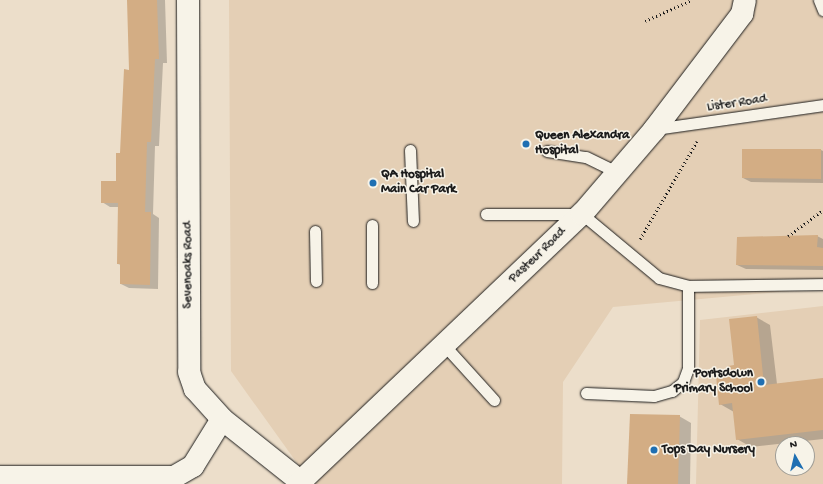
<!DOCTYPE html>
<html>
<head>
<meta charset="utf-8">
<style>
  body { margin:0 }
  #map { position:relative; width:823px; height:484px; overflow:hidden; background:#ecdeca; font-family:"Gochi Hand",sans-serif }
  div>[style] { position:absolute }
  .built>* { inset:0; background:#e4cfb5 }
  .shadow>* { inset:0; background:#0003 }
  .building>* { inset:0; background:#d3ad84 }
  .path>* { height:2.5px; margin-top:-1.25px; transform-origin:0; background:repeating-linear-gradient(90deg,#1c1c1c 0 1px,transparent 0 4px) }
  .roads { filter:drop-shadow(0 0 1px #1c1c1c) drop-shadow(0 0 1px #1c1c1c) }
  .lane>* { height:11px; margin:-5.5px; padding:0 5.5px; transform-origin:5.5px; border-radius:5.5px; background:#f7f3e8 }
  .street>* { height:22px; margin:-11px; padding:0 11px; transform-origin:11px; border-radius:11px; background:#f7f3e8 }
  .dots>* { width:11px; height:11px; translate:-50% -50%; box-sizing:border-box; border:2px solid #f7f3e8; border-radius:50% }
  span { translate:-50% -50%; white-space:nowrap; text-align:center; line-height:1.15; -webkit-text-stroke:3px #f7f3e8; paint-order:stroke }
  .street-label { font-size:13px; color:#1c1c1c }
  .poi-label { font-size:13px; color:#1c1c1c; font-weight:700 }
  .left { translate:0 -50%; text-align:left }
  .right { translate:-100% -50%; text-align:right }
  .north { position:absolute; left:775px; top:436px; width:40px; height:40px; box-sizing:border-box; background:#f7f3e8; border:1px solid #9f9d96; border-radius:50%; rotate:352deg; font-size:11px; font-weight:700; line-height:16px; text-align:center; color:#1c1c1c }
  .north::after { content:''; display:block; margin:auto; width:14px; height:18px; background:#1f6fb2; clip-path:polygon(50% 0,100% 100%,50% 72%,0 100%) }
</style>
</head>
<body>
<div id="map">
  <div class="built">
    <div style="clip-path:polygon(229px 0,823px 0,823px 288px,613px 307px,563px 382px,562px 484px,312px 484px,231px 371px)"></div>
    <div style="clip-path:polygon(evenodd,823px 306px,823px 484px,696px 484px,700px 320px,823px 306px,783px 444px,807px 444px,807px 468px,783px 468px,783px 444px)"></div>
  </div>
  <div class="shadow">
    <div style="clip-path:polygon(128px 0,165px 0,167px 63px,163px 63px,159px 146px,155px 146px,153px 214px,159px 218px,158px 289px,129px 288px,121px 284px,121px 265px,118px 264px,119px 207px,110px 207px,102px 202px,117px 182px,121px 154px,130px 71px)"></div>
    <div style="clip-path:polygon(821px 150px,823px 151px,823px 183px,751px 182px,743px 178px)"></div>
    <div style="clip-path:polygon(817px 236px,823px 239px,823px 270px,746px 269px,737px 265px)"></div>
    <div style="clip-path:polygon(756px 317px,770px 325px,777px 384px,823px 379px,823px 439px,751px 447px,737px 439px,734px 412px,720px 404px,730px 375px)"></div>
    <div style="clip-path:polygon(679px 416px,691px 423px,690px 484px,628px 484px)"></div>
  </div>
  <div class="building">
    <div style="clip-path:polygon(127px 0,157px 0,159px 59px,155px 59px,151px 142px,147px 142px,145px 212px,151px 212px,150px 285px,120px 284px,120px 264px,117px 264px,118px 203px,101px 203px,101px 181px,116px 181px,116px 153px,120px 153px,124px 69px,129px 70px)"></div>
    <div style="clip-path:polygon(742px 149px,821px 149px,821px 179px,742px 178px)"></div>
    <div style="clip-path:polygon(818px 235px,817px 247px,823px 248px,823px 266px,736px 265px,737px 237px)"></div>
    <div style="clip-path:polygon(757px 316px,764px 385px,823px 378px,823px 430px,736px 440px,732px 403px,719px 405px,716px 376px,729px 374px,728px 366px,734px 365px,729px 319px)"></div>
    <div style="clip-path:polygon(630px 414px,680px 415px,678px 484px,627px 484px)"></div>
  </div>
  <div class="path">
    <div style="left:645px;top:21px;width:51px;rotate:-24.1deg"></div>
    <div style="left:788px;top:236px;width:44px;rotate:-36.6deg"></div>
    <div style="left:640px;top:239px;width:113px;rotate:-59.8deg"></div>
  </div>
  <div class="roads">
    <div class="lane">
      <div style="left:819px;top:0;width:11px;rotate:68deg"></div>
      <div style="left:655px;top:129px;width:170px;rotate:-8.1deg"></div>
      <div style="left:410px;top:150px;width:71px;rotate:87.6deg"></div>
      <div style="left:547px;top:151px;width:39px;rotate:9deg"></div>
      <div style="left:586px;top:157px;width:37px;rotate:26deg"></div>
      <div style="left:486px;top:214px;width:96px"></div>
      <div style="left:582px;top:214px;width:100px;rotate:39.7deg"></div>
      <div style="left:659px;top:278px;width:30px;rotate:15deg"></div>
      <div style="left:688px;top:286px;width:135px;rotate:-0.8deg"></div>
      <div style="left:372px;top:225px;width:58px;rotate:90deg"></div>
      <div style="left:315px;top:231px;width:50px;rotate:88.9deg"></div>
      <div style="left:445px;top:346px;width:73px;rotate:47.8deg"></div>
      <div style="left:586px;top:393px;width:68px;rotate:2.5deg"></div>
      <div style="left:654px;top:396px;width:19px;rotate:-16deg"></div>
      <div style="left:672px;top:391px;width:14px;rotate:-39deg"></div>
      <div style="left:683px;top:382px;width:15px;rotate:-70deg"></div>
      <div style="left:688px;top:368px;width:82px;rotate:-90deg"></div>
    </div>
    <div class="street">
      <div style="left:188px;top:0;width:372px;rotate:89.8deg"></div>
      <div style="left:189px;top:372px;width:18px;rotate:71deg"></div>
      <div style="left:195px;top:389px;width:40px;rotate:48deg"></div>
      <div style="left:222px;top:419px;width:100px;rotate:38.5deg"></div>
      <div style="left:0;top:477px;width:174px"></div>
      <div style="left:174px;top:477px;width:22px;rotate:-30deg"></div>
      <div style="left:193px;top:466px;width:55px;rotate:-58.3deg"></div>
      <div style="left:298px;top:484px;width:392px;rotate:-43.6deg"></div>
      <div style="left:582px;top:214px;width:111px;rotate:-49.4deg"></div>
      <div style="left:654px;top:130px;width:146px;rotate:-52.8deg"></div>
      <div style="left:742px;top:14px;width:14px;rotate:-78deg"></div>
    </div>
  </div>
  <div class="dots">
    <div style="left:526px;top:144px;background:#1f6fb2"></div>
    <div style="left:373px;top:183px;background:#1f6fb2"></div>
    <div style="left:761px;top:382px;background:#1f6fb2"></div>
    <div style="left:654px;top:450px;background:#1f6fb2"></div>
  </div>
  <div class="street-label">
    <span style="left:737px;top:104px;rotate:-8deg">Lister Road</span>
    <span style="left:538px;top:256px;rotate:-44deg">Pasteur Road</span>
    <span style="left:189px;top:265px;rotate:-90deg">Sevenoaks Road</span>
  </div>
  <div class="poi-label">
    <span class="left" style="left:535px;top:144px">Queen Alexandra<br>Hospital</span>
    <span class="left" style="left:381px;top:183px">QA Hospital<br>Main Car Park</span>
    <span class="right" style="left:753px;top:382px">Portsdown<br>Primary School</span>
    <span class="left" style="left:662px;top:450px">Tops Day Nursery</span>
  </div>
  <div class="north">N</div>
</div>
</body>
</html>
